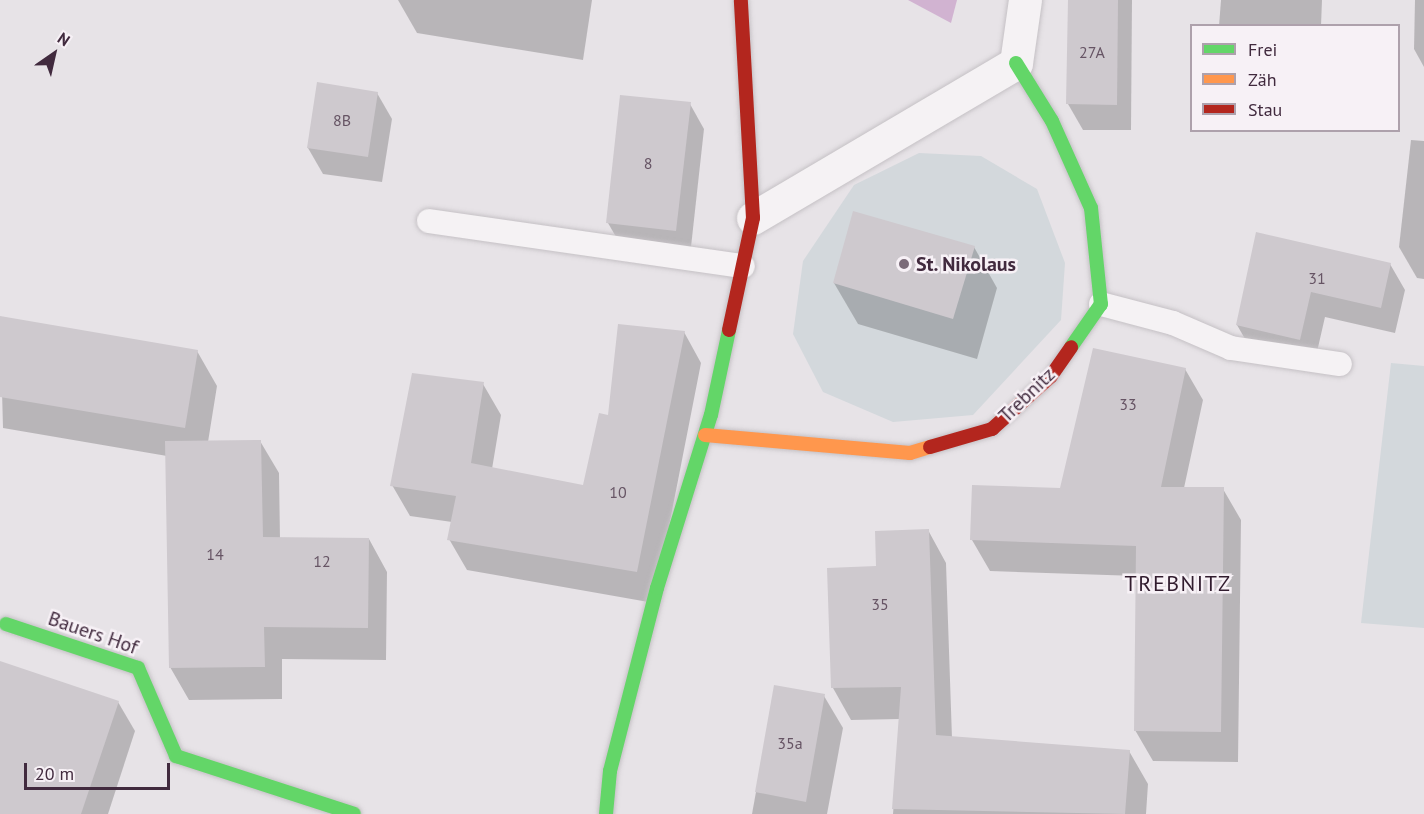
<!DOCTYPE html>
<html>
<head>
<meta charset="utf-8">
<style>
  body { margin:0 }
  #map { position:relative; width:1424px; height:814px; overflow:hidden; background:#e7e3e7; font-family:"PT Sans",sans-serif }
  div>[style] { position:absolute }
  .green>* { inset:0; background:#d3d8dc }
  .water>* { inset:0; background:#d1b3d1 }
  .shadow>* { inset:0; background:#0003 }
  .building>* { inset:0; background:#cec9ce }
  .roads { filter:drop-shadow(0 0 2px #c5c1c5) drop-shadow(0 0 2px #c5c1c5) }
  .lane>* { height:24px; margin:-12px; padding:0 12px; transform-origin:12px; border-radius:12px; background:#f5f2f4 }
  .street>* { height:33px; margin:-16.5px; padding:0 16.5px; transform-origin:16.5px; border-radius:16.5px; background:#f5f2f4 }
  .fast>* { height:14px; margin:-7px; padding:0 7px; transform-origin:7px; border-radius:7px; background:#63d668 }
  .slow>* { height:14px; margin:-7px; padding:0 7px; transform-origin:7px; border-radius:7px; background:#ff974d }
  .jam>* { height:14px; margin:-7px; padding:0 7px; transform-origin:7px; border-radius:7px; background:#b3261e }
  .dots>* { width:16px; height:16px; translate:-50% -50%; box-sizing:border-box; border:3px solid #f7f1f6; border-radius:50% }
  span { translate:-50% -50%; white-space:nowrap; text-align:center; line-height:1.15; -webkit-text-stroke:5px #f7f1f6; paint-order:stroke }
  .number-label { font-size:16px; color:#665464 }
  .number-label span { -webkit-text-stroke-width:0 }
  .poi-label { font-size:20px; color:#412a3e; font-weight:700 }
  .left { translate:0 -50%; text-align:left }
  .street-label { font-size:20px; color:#412a3e }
  .quarter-label { font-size:22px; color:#311c2e; letter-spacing:1.5px }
  .legend { position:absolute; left:1190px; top:24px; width:210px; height:108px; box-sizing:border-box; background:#f7f1f6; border:2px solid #aea1ac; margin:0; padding:8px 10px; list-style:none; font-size:18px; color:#412a3e }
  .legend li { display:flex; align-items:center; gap:12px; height:30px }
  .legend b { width:30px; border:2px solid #aea1ac }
  .north { position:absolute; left:24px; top:24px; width:60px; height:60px; -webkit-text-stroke:4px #f7f1f6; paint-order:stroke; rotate:34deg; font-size:16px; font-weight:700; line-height:24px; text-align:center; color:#412a3e }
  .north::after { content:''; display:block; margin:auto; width:21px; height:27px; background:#412a3e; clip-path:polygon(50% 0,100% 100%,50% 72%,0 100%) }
  .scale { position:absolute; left:24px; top:763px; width:146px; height:27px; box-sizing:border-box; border:3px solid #412a3e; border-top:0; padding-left:8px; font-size:18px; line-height:21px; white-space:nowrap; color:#412a3e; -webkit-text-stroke:4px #f7f1f6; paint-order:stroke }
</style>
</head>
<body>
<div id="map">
  <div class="green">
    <div style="clip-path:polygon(919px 153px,981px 156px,1037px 189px,1065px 263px,1061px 320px,973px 415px,893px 422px,823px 392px,793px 334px,803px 261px,854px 185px)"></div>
    <div style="clip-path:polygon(1391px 363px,1424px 366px,1424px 628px,1361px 623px)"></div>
  </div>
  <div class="water">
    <div style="clip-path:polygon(908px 0,957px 0,951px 23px)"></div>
  </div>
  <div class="shadow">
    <div style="clip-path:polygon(398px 0,592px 0,583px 60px,417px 33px)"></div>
    <div style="clip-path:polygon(1069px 0,1132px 0,1131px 130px,1083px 130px,1068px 104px)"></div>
    <div style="clip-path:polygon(1221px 0,1322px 0,1321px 26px,1219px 26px)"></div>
    <div style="clip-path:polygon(1415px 0,1424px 0,1424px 67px,1414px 49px)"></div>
    <div style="clip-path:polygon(377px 93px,392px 119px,382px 182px,323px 174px,308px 148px)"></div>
    <div style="clip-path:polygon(690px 104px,704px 129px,690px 256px,623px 249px,608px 223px)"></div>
    <div style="clip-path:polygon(1411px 140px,1424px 141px,1424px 279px,1417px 278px,1399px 247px)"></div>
    <div style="clip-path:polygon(1257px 234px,1390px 264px,1405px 290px,1395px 333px,1325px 317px,1314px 365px,1252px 351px,1237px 325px)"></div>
    <div style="clip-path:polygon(974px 247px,997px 288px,977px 359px,858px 324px,834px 283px)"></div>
    <div style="clip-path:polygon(0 318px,197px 351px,217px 386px,208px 442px,260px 441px,279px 473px,280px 539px,369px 539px,387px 572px,386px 660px,282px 659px,282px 699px,189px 700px,170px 667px,167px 456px,3px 428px)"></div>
    <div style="clip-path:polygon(684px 332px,701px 363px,654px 603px,467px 570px,449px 539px,452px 522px,410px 516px,392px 485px,483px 384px,501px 415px,492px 469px,584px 487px,609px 416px)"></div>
    <div style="clip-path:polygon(1185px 369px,1203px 400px,1184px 488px,1223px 489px,1241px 520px,1238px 762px,1153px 761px,1135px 730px,1137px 576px,990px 571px,972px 540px,1061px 489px)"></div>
    <div style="clip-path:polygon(928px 530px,946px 563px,952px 738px,1129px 751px,1148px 784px,1146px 814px,893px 814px,900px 719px,851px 720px,833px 688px,878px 567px)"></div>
    <div style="clip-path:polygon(0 663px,118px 702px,135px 731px,108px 814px,0 814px)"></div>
    <div style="clip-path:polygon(775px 687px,824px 696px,843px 728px,827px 814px,752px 814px)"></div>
  </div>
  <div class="building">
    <div style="clip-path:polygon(1068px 0,1118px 0,1117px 105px,1066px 104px)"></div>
    <div style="clip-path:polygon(317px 82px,378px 92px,368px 157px,307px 148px)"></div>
    <div style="clip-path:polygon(620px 95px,691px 102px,676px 231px,606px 223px)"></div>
    <div style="clip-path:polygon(853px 211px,975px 246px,953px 319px,833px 283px)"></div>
    <div style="clip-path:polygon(1256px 232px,1391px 263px,1381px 308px,1311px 292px,1300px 340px,1236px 325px)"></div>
    <div style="clip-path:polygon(0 316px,198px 350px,185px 428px,0 397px)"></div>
    <div style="clip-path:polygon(618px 324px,685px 331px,637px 572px,447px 540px,456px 496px,390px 486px,412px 373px,484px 382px,471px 463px,583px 485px,599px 413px,608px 415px)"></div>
    <div style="clip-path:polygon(1093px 348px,1186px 368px,1161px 487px,1224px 487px,1221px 732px,1134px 731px,1136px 546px,970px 540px,972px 485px,1060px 488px)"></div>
    <div style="clip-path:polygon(261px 440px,263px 537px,369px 538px,368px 628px,264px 627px,265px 667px,169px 668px,165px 441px)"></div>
    <div style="clip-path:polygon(929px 529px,936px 735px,1130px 750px,1125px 814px,892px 809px,901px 687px,831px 688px,827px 568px,876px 566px,875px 531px)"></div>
    <div style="clip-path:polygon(0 661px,119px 701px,81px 814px,0 814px)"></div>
    <div style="clip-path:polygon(774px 685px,825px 694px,806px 802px,755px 792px)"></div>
  </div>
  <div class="roads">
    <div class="lane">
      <div style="left:429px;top:221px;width:317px;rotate:8.2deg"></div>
      <div style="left:1101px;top:304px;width:74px;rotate:14.8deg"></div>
      <div style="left:1173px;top:323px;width:63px;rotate:23.3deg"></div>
      <div style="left:1231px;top:348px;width:110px;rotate:8.4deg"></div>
    </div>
    <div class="street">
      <div style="left:753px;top:218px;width:305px;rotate:-30.5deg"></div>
      <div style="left:1016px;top:63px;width:64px;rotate:-81.9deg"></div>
    </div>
    <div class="fast">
      <div style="left:1016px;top:63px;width:68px;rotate:58.2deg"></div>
      <div style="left:1052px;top:121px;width:95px;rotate:65.9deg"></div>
      <div style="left:1091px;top:208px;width:97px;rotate:84.1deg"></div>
      <div style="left:1101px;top:304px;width:52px;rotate:124.9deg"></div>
      <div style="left:6px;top:624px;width:139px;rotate:18.4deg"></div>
      <div style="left:138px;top:668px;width:96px;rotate:66.6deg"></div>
      <div style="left:176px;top:756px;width:187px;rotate:18deg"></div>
      <div style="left:606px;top:814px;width:43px;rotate:-84.7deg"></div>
      <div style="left:610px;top:771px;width:189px;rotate:-75.6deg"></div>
      <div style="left:657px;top:588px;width:181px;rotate:-72.7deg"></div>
      <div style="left:711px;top:415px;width:87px;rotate:-78deg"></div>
    </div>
    <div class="slow">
      <div style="left:705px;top:435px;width:206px;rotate:5deg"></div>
      <div style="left:910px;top:453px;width:21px;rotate:-17deg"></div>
    </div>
    <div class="jam">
      <div style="left:729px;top:330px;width:115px;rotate:-77.9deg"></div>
      <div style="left:753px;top:218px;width:218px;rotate:-93.2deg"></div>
      <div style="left:930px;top:447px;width:65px;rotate:-16.2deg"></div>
      <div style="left:992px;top:429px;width:79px;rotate:-41.9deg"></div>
      <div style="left:1051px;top:376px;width:35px;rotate:-55deg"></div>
    </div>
  </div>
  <div class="dots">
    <div style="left:904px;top:264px;background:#7b6b79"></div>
  </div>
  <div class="number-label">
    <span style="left:1092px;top:52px">27A</span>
    <span style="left:342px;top:120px">8B</span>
    <span style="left:648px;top:163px">8</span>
    <span style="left:1317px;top:278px">31</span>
    <span style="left:1128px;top:404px">33</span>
    <span style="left:618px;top:492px">10</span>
    <span style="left:215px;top:554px">14</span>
    <span style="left:322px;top:561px">12</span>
    <span style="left:880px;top:604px">35</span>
    <span style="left:790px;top:743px">35a</span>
  </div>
  <div class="poi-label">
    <span class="left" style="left:916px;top:264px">St. Nikolaus</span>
  </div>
  <div class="street-label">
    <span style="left:1027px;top:395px;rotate:-44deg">Trebnitz</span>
    <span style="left:93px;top:633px;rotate:19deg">Bauers Hof</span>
  </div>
  <div class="quarter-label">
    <span style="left:1178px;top:584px">TREBNITZ</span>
  </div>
  <ul class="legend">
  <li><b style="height:8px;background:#63d668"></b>Frei</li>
  <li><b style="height:8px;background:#ff974d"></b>Zäh</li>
  <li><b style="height:8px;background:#b3261e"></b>Stau</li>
  </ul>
  <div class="north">N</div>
  <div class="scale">20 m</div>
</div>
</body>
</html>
